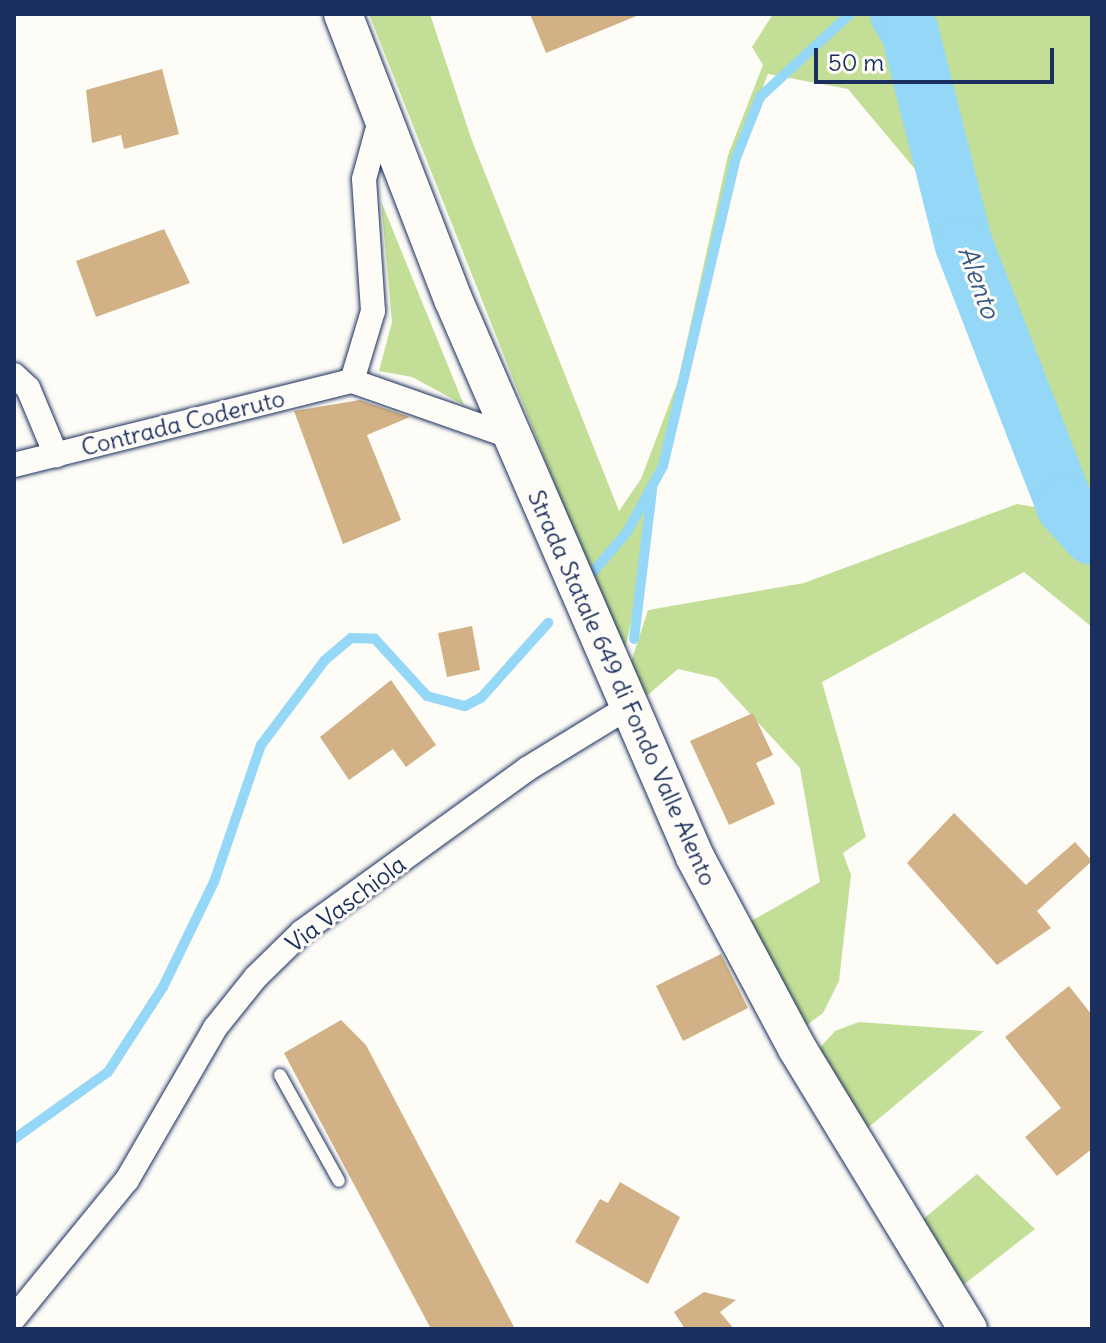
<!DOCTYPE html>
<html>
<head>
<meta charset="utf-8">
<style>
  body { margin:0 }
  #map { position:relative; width:1106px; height:1343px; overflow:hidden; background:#fdfcf7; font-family:Delius,sans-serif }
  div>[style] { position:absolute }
  .green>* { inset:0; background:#c3df97 }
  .stream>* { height:10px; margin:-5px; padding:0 5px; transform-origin:5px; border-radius:5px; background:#94d7f6 }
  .river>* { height:58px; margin:-29px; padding:0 29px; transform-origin:29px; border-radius:29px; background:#94d7f6 }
  .building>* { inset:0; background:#d1b185 }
  .roads { filter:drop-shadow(0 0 2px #1b2f5e) drop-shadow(0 0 2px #1b2f5e) }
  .service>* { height:12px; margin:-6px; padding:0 6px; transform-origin:6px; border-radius:6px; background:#fdfcf7 }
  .minor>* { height:24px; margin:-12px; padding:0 12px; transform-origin:12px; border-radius:12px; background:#fdfcf7 }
  .primary>* { height:38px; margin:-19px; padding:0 19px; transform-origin:19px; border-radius:19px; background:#fdfcf7 }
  span { translate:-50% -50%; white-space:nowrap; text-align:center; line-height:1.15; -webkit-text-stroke:6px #fdfcf7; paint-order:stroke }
  .street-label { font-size:24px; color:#1b2f5e }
  .water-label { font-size:26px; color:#395984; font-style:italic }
  .frame { position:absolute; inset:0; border:16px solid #1b2f5e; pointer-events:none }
  .scale { position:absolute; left:814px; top:48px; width:240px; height:36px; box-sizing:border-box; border:4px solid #1b2f5e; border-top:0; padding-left:10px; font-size:24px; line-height:28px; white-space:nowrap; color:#1b2f5e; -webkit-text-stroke:6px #fdfcf7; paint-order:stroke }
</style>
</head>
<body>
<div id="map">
  <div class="green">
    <div style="clip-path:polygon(369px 14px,430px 14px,471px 138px,619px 511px,641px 479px,678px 381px,728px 155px,763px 65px,752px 47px,773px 14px,1092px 14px,1092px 523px,1084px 514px,1059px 511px,1092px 549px,1092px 627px,1024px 572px,822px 682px,866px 837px,843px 853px,851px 875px,839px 981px,823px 1013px,800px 1030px,746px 924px,820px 882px,800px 768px,717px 678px,678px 669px,643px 699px,630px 665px,648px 610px,804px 583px,1017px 504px,1041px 508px,1017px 460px,953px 249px,924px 180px,848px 89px,768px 74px,729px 175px,660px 466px,620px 537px,589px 571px)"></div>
    <div style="clip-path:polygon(381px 201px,464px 405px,412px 377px,379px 371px,392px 322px)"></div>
    <div style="clip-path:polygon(651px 492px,632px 618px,624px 654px,592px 577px)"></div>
    <div style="clip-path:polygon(859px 1022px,984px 1031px,864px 1131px,817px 1051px,835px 1031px)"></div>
    <div style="clip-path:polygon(977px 1174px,1035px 1229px,962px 1286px,921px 1221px)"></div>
  </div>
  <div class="stream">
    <div style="left:593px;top:572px;width:52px;rotate:-49.6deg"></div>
    <div style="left:627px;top:532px;width:75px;rotate:-61.4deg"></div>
    <div style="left:663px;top:466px;width:317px;rotate:-76.7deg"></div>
    <div style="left:736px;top:158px;width:66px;rotate:-68.5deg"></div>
    <div style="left:760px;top:97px;width:122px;rotate:-42.7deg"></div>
    <div style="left:634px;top:639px;width:150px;rotate:-83.1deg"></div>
    <div style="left:14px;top:1139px;width:115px;rotate:-35.5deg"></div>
    <div style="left:108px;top:1072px;width:101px;rotate:-57.1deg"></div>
    <div style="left:163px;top:987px;width:117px;rotate:-64.1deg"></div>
    <div style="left:214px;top:882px;width:145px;rotate:-71.1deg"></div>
    <div style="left:261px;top:745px;width:106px;rotate:-53deg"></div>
    <div style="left:325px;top:660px;width:34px;rotate:-40deg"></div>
    <div style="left:351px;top:638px;width:24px;rotate:2deg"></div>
    <div style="left:375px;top:639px;width:77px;rotate:47.6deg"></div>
    <div style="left:427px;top:696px;width:39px;rotate:15deg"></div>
    <div style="left:465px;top:706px;width:18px;rotate:-27deg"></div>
    <div style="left:481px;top:698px;width:101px;rotate:-48.2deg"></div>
  </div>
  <div class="river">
    <div style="left:899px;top:14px;width:21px;rotate:59deg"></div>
    <div style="left:910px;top:32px;width:220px;rotate:75.8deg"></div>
    <div style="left:964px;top:245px;width:280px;rotate:68.8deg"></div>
    <div style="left:1065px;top:506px;width:40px;rotate:48deg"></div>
  </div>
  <div class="building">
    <div style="clip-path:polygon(530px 14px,639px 14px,639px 15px,546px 53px)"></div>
    <div style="clip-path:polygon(162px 69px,179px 134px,124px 149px,121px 135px,92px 143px,86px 90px)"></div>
    <div style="clip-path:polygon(164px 229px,190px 283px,96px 317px,76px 261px)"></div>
    <div style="clip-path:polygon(360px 400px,410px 417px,367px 435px,401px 520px,343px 544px,294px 411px)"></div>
    <div style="clip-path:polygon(472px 626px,480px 670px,447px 677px,438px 633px)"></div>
    <div style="clip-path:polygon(391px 680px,436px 745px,406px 767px,393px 749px,349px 780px,320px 737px)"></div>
    <div style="clip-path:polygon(753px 713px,773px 755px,756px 763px,775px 804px,729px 825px,690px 741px)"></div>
    <div style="clip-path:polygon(954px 813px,1026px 885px,1075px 842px,1092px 861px,1037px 911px,1051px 928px,997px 965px,907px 863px)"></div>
    <div style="clip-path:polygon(721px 954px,748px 1008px,683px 1041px,656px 986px)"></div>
    <div style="clip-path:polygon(1069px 986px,1092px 1015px,1092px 1149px,1057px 1176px,1025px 1137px,1061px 1108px,1005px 1037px)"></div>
    <div style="clip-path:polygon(341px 1020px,366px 1045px,515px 1329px,431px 1329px,284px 1053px)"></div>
    <div style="clip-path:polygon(620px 1182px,680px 1217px,648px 1284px,575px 1242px,600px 1199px,608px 1203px)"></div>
    <div style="clip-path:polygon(704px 1292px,736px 1300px,720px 1312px,734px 1329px,685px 1329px,674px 1312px)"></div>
  </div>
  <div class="roads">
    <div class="service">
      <div style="left:280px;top:1075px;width:121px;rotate:60.9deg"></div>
    </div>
    <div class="minor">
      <div style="left:14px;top:375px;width:19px;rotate:43deg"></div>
      <div style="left:28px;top:388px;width:73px;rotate:67.3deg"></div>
      <div style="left:352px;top:381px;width:73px;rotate:-73.3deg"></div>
      <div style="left:373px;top:311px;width:132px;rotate:-93.9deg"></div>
      <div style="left:364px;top:179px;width:64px;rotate:-74.7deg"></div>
      <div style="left:14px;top:465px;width:348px;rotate:-14deg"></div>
      <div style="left:352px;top:381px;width:170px;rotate:19.3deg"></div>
      <div style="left:14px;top:1318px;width:178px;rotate:-50.7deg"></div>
      <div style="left:127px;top:1180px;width:176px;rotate:-59.9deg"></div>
      <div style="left:215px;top:1028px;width:65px;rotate:-51.2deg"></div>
      <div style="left:256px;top:977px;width:64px;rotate:-44.4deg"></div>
      <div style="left:302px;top:932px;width:278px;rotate:-35.9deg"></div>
      <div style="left:527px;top:769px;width:117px;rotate:-31.4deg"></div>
    </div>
    <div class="primary">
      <div style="left:343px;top:14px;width:305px;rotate:68.9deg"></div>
      <div style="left:453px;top:299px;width:608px;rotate:66.55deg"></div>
      <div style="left:695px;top:857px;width:217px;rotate:61.9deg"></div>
      <div style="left:797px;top:1048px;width:329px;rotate:58.7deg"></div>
    </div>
  </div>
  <div class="street-label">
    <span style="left:183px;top:423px;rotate:-14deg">Contrada Coderuto</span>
    <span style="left:622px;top:688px;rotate:66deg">Strada Statale 649 di Fondo Valle Alento</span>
    <span style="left:346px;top:904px;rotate:-37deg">Via Vaschiola</span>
  </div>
  <div class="water-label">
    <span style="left:979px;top:282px;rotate:70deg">Alento</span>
  </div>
  <div class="frame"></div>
  <div class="scale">50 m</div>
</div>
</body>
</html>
